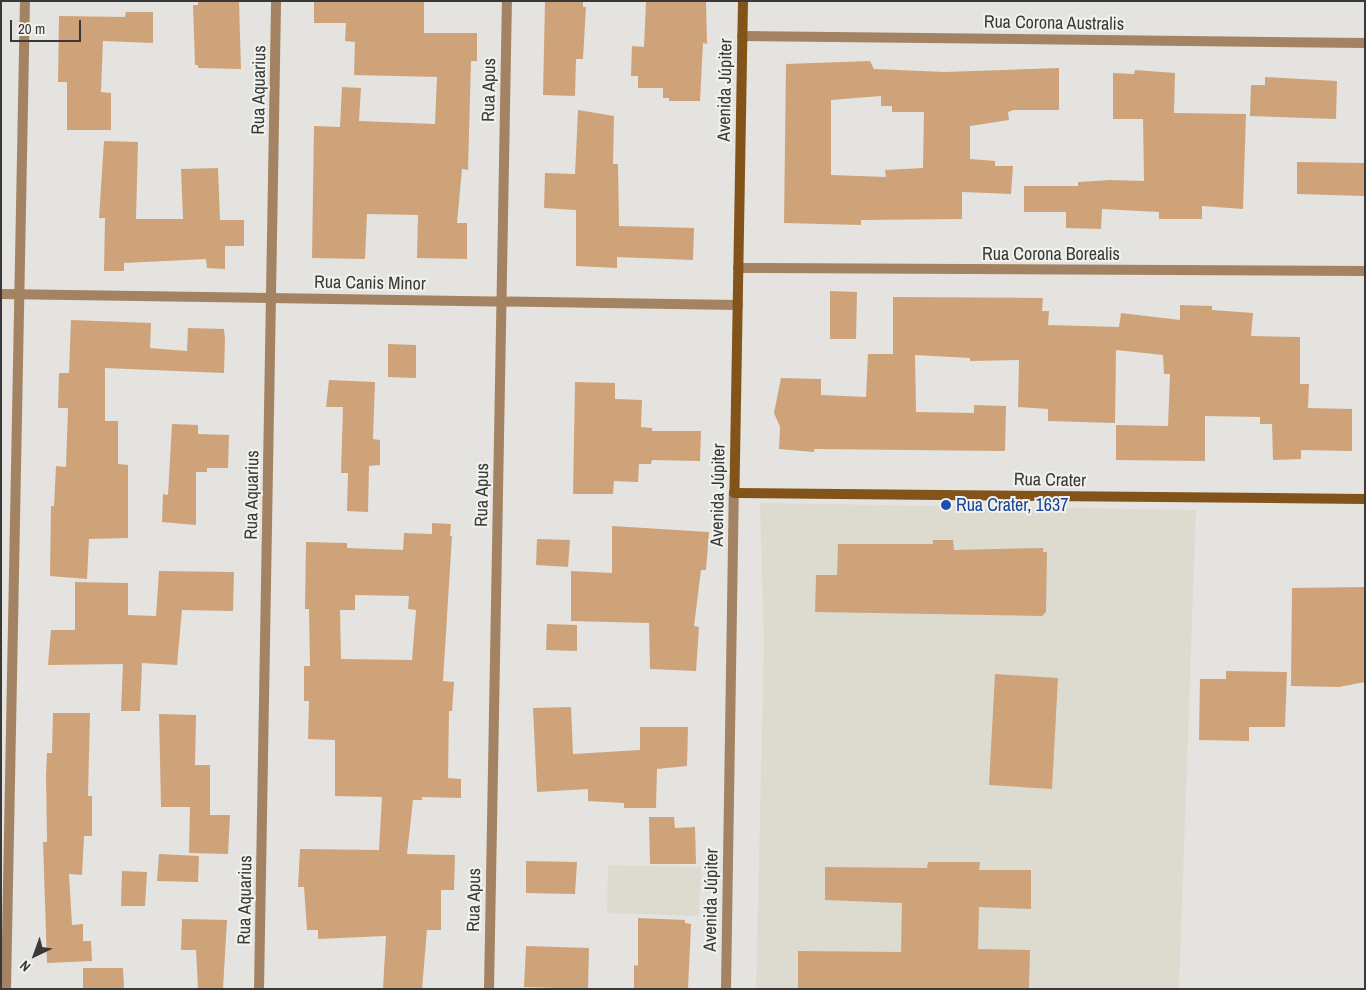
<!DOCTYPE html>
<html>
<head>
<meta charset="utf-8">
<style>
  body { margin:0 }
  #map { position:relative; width:1366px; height:990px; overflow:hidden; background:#e4e3e0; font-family:"Archivo Narrow",sans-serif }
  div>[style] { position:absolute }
  .built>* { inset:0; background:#dddbd0 }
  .building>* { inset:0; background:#cfa379 }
  .street>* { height:10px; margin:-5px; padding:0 5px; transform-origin:5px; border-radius:5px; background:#a38361 }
  .secondary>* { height:10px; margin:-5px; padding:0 5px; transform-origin:5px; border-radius:5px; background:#82541a }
  .dots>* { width:14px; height:14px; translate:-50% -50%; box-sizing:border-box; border:2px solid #f1f1ed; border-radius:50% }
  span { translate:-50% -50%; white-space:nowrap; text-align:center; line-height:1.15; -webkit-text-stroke:4px #f1f1ed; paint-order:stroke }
  .street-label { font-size:18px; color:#393938 }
  .transit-label { font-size:18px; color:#164399 }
  .left { translate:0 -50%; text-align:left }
  .frame { position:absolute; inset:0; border:2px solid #393938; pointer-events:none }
  .north { position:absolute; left:10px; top:930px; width:50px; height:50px; -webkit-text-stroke:4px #f1f1ed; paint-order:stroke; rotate:222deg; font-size:14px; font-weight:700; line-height:20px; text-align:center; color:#393938 }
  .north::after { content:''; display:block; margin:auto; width:18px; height:22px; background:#393938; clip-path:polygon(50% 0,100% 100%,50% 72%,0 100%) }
  .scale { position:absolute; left:10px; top:20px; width:71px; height:22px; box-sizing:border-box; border:2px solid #393938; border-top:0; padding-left:6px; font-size:15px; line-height:18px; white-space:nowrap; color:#393938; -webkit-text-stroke:4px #f1f1ed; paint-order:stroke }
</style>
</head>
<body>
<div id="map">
  <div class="built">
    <div style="clip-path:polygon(760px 503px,1196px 510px,1179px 989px,756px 989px,764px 643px)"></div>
    <div style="clip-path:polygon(608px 865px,701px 867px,699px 916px,607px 913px)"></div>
  </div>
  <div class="building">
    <div style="clip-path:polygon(198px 1px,239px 1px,241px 69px,198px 68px,198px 65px,195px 65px,193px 5px,198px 5px)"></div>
    <div style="clip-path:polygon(314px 1px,424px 1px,424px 33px,477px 33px,477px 61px,471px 61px,468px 170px,462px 169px,457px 223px,467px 223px,467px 259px,417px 258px,418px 215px,367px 214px,365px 259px,312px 258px,314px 126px,340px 127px,342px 87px,361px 88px,359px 121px,435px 124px,437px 77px,354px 75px,355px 42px,345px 41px,346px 23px,314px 23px)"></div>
    <div style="clip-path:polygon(545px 1px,583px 1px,583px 7px,586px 7px,583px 59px,576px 59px,575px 96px,543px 95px)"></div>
    <div style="clip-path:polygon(646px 1px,706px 1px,707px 44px,703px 43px,700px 101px,669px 101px,669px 98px,663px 98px,663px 88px,638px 88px,638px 76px,631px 76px,632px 46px,644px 47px)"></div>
    <div style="clip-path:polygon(126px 12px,153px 12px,153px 43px,103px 41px,101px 92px,111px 93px,111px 130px,67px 130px,67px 82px,58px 82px,59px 16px,125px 17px)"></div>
    <div style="clip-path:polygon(evenodd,870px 61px,874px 69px,945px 72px,1059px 68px,1059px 110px,1014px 110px,1008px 112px,1009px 120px,970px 126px,970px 159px,995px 161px,995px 166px,1013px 166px,1011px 194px,962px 192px,962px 219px,861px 220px,861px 225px,784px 223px,786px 64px,870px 61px,881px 96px,881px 106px,892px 106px,892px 112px,924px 112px,923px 168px,885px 170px,886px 177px,831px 175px,831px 100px,881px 96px)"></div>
    <div style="clip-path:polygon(1135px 70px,1175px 73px,1174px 113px,1246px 114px,1243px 209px,1202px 206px,1202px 219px,1159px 219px,1159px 212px,1102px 209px,1101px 229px,1066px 228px,1066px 212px,1024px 212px,1024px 186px,1078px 186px,1078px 182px,1110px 180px,1144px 181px,1143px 119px,1113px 119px,1113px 73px,1134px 74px)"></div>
    <div style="clip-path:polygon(1265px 77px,1337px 81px,1336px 119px,1250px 116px,1251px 85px,1265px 85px)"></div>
    <div style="clip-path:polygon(578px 110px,614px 116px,613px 164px,618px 164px,619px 226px,694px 228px,693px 260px,617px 257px,617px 268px,576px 266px,576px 210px,544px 208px,545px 173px,575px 174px)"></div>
    <div style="clip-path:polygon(104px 141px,138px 142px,136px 219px,183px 219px,181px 169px,218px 168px,220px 220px,244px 220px,244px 246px,225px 246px,225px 269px,207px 268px,206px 259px,124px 263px,124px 271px,104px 271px,105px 218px,99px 218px)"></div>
    <div style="clip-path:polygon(1297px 162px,1365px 163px,1365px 196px,1297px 194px)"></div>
    <div style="clip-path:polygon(830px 291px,857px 292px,856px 339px,830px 339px)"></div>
    <div style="clip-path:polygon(893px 297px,1043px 298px,1042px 311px,1049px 311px,1048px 325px,1119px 327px,1121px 313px,1180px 320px,1180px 305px,1212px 306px,1212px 310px,1253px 313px,1251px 336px,1300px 337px,1300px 384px,1309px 384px,1308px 408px,1352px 409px,1352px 451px,1301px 450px,1301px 459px,1273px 460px,1272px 424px,1260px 424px,1260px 417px,1205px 416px,1205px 461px,1116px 460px,1116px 425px,1168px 426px,1170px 374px,1164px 374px,1163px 355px,1116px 350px,1115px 423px,1048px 421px,1048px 409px,1018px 407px,1019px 360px,970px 361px,970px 358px,915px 355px,916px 412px,974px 413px,974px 405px,1006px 406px,1005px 451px,814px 449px,814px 452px,779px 449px,780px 427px,774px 413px,781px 378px,821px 379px,821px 395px,866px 397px,868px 354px,893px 354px)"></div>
    <div style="clip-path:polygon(71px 320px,151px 323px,150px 348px,187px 351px,188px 328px,224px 329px,225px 339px,224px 373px,105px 368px,105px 421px,118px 421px,118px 464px,128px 465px,128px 538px,89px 539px,87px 579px,50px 576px,51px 506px,54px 506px,56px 466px,66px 467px,68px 408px,58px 408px,59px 373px,69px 373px)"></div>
    <div style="clip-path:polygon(388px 344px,416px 345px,416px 378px,388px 377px)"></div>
    <div style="clip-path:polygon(329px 380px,375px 382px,373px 439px,380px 440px,380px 465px,369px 466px,368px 512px,347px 511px,348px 473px,341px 473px,343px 407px,326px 407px)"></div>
    <div style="clip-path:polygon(575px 382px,615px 383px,615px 399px,642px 400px,641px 427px,652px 428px,652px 431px,701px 431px,700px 461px,652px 460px,651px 464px,639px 464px,638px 482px,614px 481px,613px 494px,573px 494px)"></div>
    <div style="clip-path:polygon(172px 424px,198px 425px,198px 434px,229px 435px,228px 468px,207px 468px,207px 472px,196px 472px,196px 525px,162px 522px,163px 494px,168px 495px)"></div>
    <div style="clip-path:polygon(evenodd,432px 523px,451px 524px,450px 536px,452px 536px,443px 681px,454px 682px,452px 711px,449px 711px,448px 778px,461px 779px,461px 798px,422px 797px,422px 800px,413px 800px,407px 854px,455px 855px,454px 890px,441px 890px,441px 930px,427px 930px,422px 989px,383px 989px,386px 936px,318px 939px,318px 930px,307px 930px,304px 887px,298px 887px,300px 849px,379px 850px,382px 797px,335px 796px,335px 740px,308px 739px,309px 701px,304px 701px,304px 666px,310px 666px,309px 609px,305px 609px,306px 542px,347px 543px,347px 548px,403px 550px,404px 533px,432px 534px,432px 523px,355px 595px,409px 596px,408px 609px,416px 610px,412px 660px,341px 659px,340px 610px,355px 610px,355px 595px)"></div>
    <div style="clip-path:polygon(612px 526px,709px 532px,706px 570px,701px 570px,694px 626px,699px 627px,696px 671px,650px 669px,649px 623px,571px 621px,571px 571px,612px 573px)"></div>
    <div style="clip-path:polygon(537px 539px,570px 540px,568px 567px,536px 565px)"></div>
    <div style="clip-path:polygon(933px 540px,953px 540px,954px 550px,1043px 548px,1043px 552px,1047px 552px,1046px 612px,1042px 616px,815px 612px,816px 575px,837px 575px,838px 544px,933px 544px)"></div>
    <div style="clip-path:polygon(159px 571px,234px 572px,233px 611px,182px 610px,177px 665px,142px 663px,140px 711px,121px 711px,123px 664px,48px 665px,51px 630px,75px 630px,75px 582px,128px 583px,128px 615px,156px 616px)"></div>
    <div style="clip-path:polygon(1365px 587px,1365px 682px,1339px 687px,1291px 686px,1292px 588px)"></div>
    <div style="clip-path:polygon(547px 624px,577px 625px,577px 651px,546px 650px)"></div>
    <div style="clip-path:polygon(1226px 671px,1287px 672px,1285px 727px,1249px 727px,1249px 741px,1199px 740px,1200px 679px,1226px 679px)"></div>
    <div style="clip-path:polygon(995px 674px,1058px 678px,1052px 789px,989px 785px)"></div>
    <div style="clip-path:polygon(571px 707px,573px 754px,640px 750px,640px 727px,688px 727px,687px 766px,657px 769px,656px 808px,624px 808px,624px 803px,588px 801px,588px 789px,537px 792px,533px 708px)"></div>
    <div style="clip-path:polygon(53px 713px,90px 713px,88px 796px,92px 796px,92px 836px,84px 836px,82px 875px,69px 874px,72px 925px,83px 924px,83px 941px,91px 941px,92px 961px,47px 963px,43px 842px,47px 842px,46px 775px,47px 753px,52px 753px)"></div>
    <div style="clip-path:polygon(159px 714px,196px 715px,195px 765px,210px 765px,210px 815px,230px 815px,228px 854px,189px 853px,190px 807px,161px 807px)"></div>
    <div style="clip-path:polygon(649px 817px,674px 817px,675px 828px,695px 827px,696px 864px,650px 864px)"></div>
    <div style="clip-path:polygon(159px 854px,199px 856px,198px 882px,157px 881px)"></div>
    <div style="clip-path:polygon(526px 861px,577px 862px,575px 894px,526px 893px)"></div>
    <div style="clip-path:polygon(928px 862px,980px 862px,979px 870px,1031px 870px,1031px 909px,979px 907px,978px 949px,1030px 950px,1029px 989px,798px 989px,798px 951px,901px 952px,902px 903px,825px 900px,825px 867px,927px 868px)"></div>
    <div style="clip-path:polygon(122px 871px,147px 872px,145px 906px,121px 906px)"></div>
    <div style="clip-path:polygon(638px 918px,685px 920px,685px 923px,691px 924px,688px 989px,634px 988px,634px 965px,638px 966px)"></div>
    <div style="clip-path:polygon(182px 919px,227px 920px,223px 989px,198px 989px,196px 950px,181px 950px)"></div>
    <div style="clip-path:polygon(526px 946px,589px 948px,588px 989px,524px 987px)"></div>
    <div style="clip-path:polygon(83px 968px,123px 968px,124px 989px,83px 989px)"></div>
  </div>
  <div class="street">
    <div style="left:742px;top:36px;width:623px;rotate:0.64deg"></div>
    <div style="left:738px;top:268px;width:627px;rotate:0.27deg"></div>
    <div style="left:1px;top:294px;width:737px;rotate:0.86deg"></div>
    <div style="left:6px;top:989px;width:988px;rotate:-88.9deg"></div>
    <div style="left:259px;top:989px;width:988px;rotate:-89.01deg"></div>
    <div style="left:489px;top:989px;width:988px;rotate:-88.96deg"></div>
    <div style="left:726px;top:989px;width:496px;rotate:-89.1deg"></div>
  </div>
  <div class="secondary">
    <div style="left:743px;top:1px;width:492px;rotate:91deg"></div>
    <div style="left:734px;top:493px;width:631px;rotate:0.54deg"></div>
  </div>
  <div class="dots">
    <div style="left:946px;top:505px;background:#1a4fb4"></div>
  </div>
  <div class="street-label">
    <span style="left:1054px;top:23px;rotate:1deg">Rua Corona Australis</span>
    <span style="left:259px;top:90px;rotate:-89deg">Rua Aquarius</span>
    <span style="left:489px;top:90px;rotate:-89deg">Rua Apus</span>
    <span style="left:725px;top:90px;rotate:-89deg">Avenida Júpiter</span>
    <span style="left:1051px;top:254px">Rua Corona Borealis</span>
    <span style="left:370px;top:283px;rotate:1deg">Rua Canis Minor</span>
    <span style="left:1050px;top:480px;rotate:1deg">Rua Crater</span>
    <span style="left:252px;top:495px;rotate:-89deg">Rua Aquarius</span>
    <span style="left:482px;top:495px;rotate:-89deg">Rua Apus</span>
    <span style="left:718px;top:495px;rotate:-89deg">Avenida Júpiter</span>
    <span style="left:245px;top:900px;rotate:-89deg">Rua Aquarius</span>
    <span style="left:474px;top:900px;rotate:-89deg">Rua Apus</span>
    <span style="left:711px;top:900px;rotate:-89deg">Avenida Júpiter</span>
  </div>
  <div class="transit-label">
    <span class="left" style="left:956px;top:505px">Rua Crater, 1637</span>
  </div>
  <div class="frame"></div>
  <div class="north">N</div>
  <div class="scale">20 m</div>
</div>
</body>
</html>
